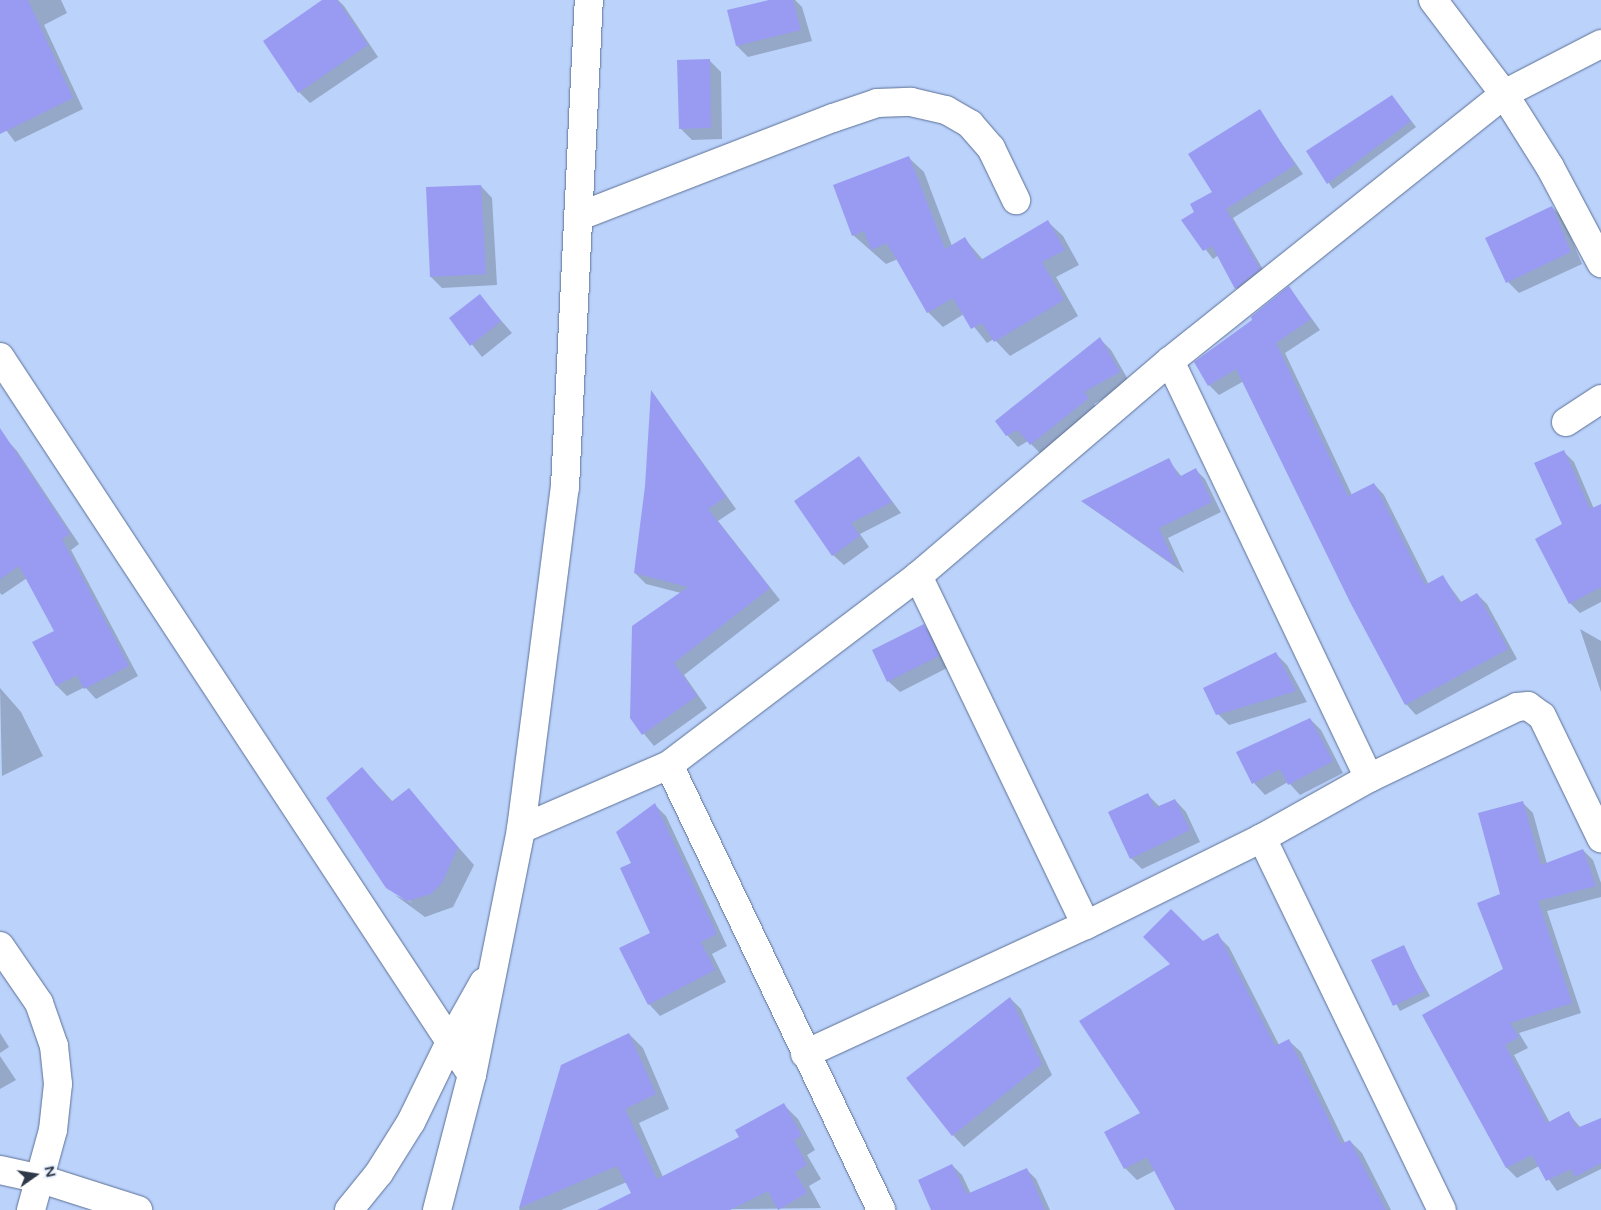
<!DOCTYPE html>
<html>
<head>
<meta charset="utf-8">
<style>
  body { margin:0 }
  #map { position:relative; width:1601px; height:1210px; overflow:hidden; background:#bbd2fb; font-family:"Varela Round",sans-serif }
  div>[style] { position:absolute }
  .shadow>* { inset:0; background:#0003 }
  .building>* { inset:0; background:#999bf3 }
  .roads { filter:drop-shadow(0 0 1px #5c7095) drop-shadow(0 0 1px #5c7095) }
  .minor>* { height:28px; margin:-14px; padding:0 14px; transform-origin:14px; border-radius:14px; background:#fff }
  .secondary>* { height:28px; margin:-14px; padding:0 14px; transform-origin:14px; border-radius:14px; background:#fff }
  span { translate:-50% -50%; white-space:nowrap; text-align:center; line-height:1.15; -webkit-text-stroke:4px #ebf2ff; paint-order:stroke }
  .north { position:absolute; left:10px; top:1150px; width:50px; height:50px; -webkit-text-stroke:4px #ebf2ff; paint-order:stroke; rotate:77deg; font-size:14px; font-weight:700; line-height:20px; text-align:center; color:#2f3848 }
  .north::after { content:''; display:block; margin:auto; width:18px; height:22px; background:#2f3848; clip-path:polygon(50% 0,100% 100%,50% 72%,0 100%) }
</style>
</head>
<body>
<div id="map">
  <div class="shadow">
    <div style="clip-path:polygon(0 0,61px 0,67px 13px,44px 25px,83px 109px,15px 142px,0 122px)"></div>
    <div style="clip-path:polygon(325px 0,338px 0,344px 6px,378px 57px,310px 103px,299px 92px)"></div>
    <div style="clip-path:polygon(774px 0,795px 0,802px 7px,812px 41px,748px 57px,737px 46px)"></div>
    <div style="clip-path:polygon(709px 60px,721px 72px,722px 139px,692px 140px,680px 128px)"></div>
    <div style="clip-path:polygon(1392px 96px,1416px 127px,1333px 189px,1307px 152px)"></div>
    <div style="clip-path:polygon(1259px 111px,1303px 174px,1233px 218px,1268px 278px,1245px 296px,1236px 288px,1219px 255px,1213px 259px,1183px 220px,1196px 213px,1214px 192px)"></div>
    <div style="clip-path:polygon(909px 158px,924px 172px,952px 246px,965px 239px,983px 260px,1048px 222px,1063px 236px,1079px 265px,1056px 277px,1078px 316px,1010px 356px,994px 339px,987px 343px,964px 314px,943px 327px,928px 312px,898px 259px,886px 264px,853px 235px)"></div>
    <div style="clip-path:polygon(481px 186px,492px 198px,497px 285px,442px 288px,431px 277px)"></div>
    <div style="clip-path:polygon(1552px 207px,1563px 218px,1582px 264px,1519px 293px,1508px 282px)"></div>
    <div style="clip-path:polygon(1289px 287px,1320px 330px,1285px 353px,1352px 495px,1374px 484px,1384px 495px,1429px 585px,1443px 577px,1462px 603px,1477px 594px,1487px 604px,1517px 659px,1416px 715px,1406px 704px,1244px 381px,1219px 395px,1209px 385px,1254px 320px)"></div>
    <div style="clip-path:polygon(479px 295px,512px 333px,482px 357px,451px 318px)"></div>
    <div style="clip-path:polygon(1100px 339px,1111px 350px,1130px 383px,1094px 404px,1099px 410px,1042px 455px,1028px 441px,1018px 447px,1007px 435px)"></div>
    <div style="clip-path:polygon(652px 392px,736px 509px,718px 521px,780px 600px,684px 675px,707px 708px,654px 746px,631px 718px,681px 593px,646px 584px,635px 573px,646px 486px)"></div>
    <div style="clip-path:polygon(7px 440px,17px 451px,79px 544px,71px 550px,138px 676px,96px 699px,85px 687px,67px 696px,57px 686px,34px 643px,55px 632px,27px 578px,2px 595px,0 593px,0 444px)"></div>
    <div style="clip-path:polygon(1564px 452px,1574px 462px,1594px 509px,1601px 505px,1601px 602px,1580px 613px,1570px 603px,1564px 525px)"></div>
    <div style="clip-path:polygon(859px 457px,901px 513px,860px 534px,869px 547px,844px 565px,833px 555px)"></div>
    <div style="clip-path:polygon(1168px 460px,1182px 477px,1196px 470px,1205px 479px,1221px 512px,1168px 538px,1184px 573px,1083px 502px)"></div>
    <div style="clip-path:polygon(924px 626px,935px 637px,949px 667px,900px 692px,888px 681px)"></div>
    <div style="clip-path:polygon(1580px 629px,1601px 641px,1601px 692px)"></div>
    <div style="clip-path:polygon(1276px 654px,1287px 665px,1307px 702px,1229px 725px,1218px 714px)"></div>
    <div style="clip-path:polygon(0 688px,21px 712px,43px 756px,2px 776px)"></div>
    <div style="clip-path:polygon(1310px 719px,1321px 730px,1343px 773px,1300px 795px,1288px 782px,1265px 795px,1254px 783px)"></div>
    <div style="clip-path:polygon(362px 768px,393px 802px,408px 790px,474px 865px,453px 907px,425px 917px,395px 895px,413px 903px,387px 887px)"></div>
    <div style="clip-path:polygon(1148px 795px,1159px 806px,1175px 800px,1186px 812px,1200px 842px,1142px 869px,1131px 858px)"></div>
    <div style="clip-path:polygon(1523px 803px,1533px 813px,1547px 864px,1583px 850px,1593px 860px,1601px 883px,1601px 897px,1547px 911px,1581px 1013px,1519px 1033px,1528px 1048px,1514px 1055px,1550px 1123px,1568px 1113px,1581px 1128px,1601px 1119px,1601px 1169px,1557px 1191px,1539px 1166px,1517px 1178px,1507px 1168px,1423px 1015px,1504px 969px,1501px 895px)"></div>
    <div style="clip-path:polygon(655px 805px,666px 816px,727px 946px,712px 954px,726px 982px,660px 1016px,649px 1004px,651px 933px,633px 864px)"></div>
    <div style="clip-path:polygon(1217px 935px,1229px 947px,1279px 1045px,1289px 1041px,1301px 1052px,1345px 1143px,1350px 1141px,1362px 1153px,1391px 1210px,1177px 1210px,1156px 1170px,1137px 1180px,1125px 1168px,1142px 1113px,1172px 964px)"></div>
    <div style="clip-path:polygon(1403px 947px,1430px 996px,1400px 1011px,1373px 961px)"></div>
    <div style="clip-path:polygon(1010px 998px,1021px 1009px,1052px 1075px,964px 1147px,953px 1135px)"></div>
    <div style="clip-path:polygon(0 1033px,9px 1047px,0 1053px)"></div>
    <div style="clip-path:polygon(629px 1034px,643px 1048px,669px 1109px,639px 1123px,663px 1177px,740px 1137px,784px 1105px,798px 1119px,815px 1150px,807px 1155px,821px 1179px,809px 1186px,821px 1208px,641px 1210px,627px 1182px,561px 1210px,519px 1210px,562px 1066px)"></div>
    <div style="clip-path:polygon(0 1056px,16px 1080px,0 1089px)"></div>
    <div style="clip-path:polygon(952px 1165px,962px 1175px,971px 1194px,1026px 1169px,1036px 1179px,1050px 1210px,934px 1210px)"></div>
  </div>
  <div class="building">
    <div style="clip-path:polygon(0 0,28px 0,73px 98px,0 134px)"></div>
    <div style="clip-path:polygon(322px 0,337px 0,368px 45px,298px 93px,263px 41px)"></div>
    <div style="clip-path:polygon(769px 0,793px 0,801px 30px,736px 46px,727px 10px)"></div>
    <div style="clip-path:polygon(710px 59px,711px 128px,679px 129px,677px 60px)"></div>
    <div style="clip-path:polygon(1392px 95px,1411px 121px,1327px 184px,1306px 151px)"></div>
    <div style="clip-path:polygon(1260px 109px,1295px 165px,1226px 209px,1260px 269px,1235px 289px,1212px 246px,1203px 251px,1181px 220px,1194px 212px,1190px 204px,1212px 192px,1188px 154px)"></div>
    <div style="clip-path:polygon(909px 156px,945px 249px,965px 237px,979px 261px,1048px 220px,1065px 250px,1042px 262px,1064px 300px,994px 342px,982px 323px,971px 329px,953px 298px,927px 313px,887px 243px,871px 250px,864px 231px,852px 236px,833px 185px)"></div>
    <div style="clip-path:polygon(481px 185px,486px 274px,430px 277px,426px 187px)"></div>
    <div style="clip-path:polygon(1552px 206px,1571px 252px,1506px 283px,1485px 238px)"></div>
    <div style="clip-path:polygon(1289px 286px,1311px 319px,1276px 343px,1348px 496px,1374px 483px,1425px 585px,1443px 575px,1459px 603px,1477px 593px,1508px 649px,1405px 705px,1350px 602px,1236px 369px,1208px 386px,1194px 362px,1252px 320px,1251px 317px)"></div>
    <div style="clip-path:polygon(480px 294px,501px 321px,470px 346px,449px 318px)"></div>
    <div style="clip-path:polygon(1100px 337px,1120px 372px,1084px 392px,1089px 398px,1030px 445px,1018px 430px,1006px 436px,995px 421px)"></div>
    <div style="clip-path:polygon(651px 390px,726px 497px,708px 509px,770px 588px,674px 663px,697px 696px,642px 735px,630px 718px,632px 626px,688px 587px,634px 573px,645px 486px)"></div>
    <div style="clip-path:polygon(0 428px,70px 534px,62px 539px,129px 666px,84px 689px,77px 675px,56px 686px,32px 642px,54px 631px,19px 566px,0 579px)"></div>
    <div style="clip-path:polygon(1564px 450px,1590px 509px,1601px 504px,1601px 587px,1569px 604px,1535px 539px,1562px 524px,1534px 463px)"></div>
    <div style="clip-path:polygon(859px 456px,892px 502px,851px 523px,860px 536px,832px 556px,794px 501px)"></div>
    <div style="clip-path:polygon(1169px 458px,1179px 477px,1196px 468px,1212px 502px,1159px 528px,1176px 566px,1081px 501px)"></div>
    <div style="clip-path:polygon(924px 624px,939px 656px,887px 682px,872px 650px)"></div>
    <div style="clip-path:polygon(1276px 652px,1296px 691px,1216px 715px,1203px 688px)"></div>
    <div style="clip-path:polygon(1310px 718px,1333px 761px,1288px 785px,1280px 769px,1252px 784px,1236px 752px)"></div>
    <div style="clip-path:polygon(362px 767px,391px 802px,409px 788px,458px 847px,442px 883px,431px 894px,407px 901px,386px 888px,326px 798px)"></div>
    <div style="clip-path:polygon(1148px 793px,1155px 808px,1175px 799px,1190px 830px,1130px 859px,1108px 812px)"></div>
    <div style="clip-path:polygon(1523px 801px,1541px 865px,1583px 849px,1596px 886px,1538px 901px,1572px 1003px,1510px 1023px,1519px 1037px,1505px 1045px,1547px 1123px,1569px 1111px,1577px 1128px,1601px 1118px,1601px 1163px,1575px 1177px,1571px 1169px,1546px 1181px,1532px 1155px,1506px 1168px,1422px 1015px,1503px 969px,1477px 903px,1500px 894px,1478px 813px)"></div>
    <div style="clip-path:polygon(655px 803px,717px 934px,701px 942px,715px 970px,648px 1005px,619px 948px,650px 933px,620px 868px,631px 863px,616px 832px)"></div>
    <div style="clip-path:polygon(1171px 909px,1203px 941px,1218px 933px,1275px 1046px,1289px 1039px,1341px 1144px,1350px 1140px,1386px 1210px,1175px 1210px,1147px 1157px,1124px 1169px,1104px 1132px,1140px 1113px,1079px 1021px,1170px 964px,1143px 937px)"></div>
    <div style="clip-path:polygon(1404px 945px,1425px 991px,1393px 1006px,1371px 960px)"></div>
    <div style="clip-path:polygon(1010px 997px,1042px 1064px,952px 1136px,906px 1078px)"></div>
    <div style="clip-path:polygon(629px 1033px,656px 1094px,625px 1109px,657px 1179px,739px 1137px,735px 1130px,784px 1103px,802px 1136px,794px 1140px,807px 1165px,795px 1172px,807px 1193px,778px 1210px,768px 1191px,730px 1210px,597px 1210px,631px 1193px,617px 1166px,519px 1208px,561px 1065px)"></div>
    <div style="clip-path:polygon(952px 1164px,967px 1194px,1027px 1168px,1045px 1210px,931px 1210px,918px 1180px)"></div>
  </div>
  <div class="roads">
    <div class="minor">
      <div style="left:1433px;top:0;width:118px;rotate:52.9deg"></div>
      <div style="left:1504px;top:94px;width:86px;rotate:57.8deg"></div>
      <div style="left:1550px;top:167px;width:109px;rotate:62deg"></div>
      <div style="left:580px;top:216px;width:271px;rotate:-21.2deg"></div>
      <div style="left:833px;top:118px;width:46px;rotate:-18.8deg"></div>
      <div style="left:877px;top:103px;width:34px;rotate:-2deg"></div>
      <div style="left:911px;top:102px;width:36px;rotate:13deg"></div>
      <div style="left:946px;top:110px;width:28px;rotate:30deg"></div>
      <div style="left:970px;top:124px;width:32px;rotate:49deg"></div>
      <div style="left:991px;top:148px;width:58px;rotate:64.3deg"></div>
      <div style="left:0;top:357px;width:859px;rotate:56.68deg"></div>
      <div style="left:1170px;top:361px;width:462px;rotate:64.5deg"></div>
      <div style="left:1566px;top:422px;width:42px;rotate:-33.3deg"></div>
      <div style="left:918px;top:576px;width:387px;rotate:64.3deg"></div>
      <div style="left:669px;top:765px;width:493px;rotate:64.5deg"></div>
      <div style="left:521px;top:829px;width:161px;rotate:-23.4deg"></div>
      <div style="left:669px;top:765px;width:313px;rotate:-37.2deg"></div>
      <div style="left:918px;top:576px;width:331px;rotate:-40.5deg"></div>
      <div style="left:1170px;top:361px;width:428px;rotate:-38.6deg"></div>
      <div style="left:1504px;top:94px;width:109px;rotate:-27.3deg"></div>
      <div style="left:1262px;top:838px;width:413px;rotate:64.2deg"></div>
      <div style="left:0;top:946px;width:69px;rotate:55.6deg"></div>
      <div style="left:39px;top:1003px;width:46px;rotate:70.8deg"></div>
      <div style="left:54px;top:1046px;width:38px;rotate:84deg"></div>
      <div style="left:58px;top:1084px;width:46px;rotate:96.2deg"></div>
      <div style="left:53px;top:1130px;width:83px;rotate:105.4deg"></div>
      <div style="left:805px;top:1054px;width:309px;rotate:-24.7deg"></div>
      <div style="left:1086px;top:925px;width:196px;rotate:-26.3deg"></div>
      <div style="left:1262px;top:838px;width:123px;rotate:-29.3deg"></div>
      <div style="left:1369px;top:778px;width:164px;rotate:-25.6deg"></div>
      <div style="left:1517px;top:707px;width:11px;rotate:-5deg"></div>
      <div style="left:1528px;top:706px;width:17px;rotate:36deg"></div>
      <div style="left:1542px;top:716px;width:136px;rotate:64.2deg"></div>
    </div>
    <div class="secondary">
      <div style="left:0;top:1170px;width:42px;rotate:12.4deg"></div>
      <div style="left:41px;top:1179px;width:102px;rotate:17.7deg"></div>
      <div style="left:349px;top:1210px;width:48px;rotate:-51deg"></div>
      <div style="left:379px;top:1173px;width:60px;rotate:-57.9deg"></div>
      <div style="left:411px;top:1122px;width:87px;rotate:-64deg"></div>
      <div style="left:449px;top:1044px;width:71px;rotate:-60.6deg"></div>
      <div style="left:437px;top:1210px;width:139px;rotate:-75.5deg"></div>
      <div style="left:472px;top:1075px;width:251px;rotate:-78.7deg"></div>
      <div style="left:521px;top:829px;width:345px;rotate:-82.7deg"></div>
      <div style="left:565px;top:487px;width:488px;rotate:-87.2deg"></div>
    </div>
  </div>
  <div class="north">N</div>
</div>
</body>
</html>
